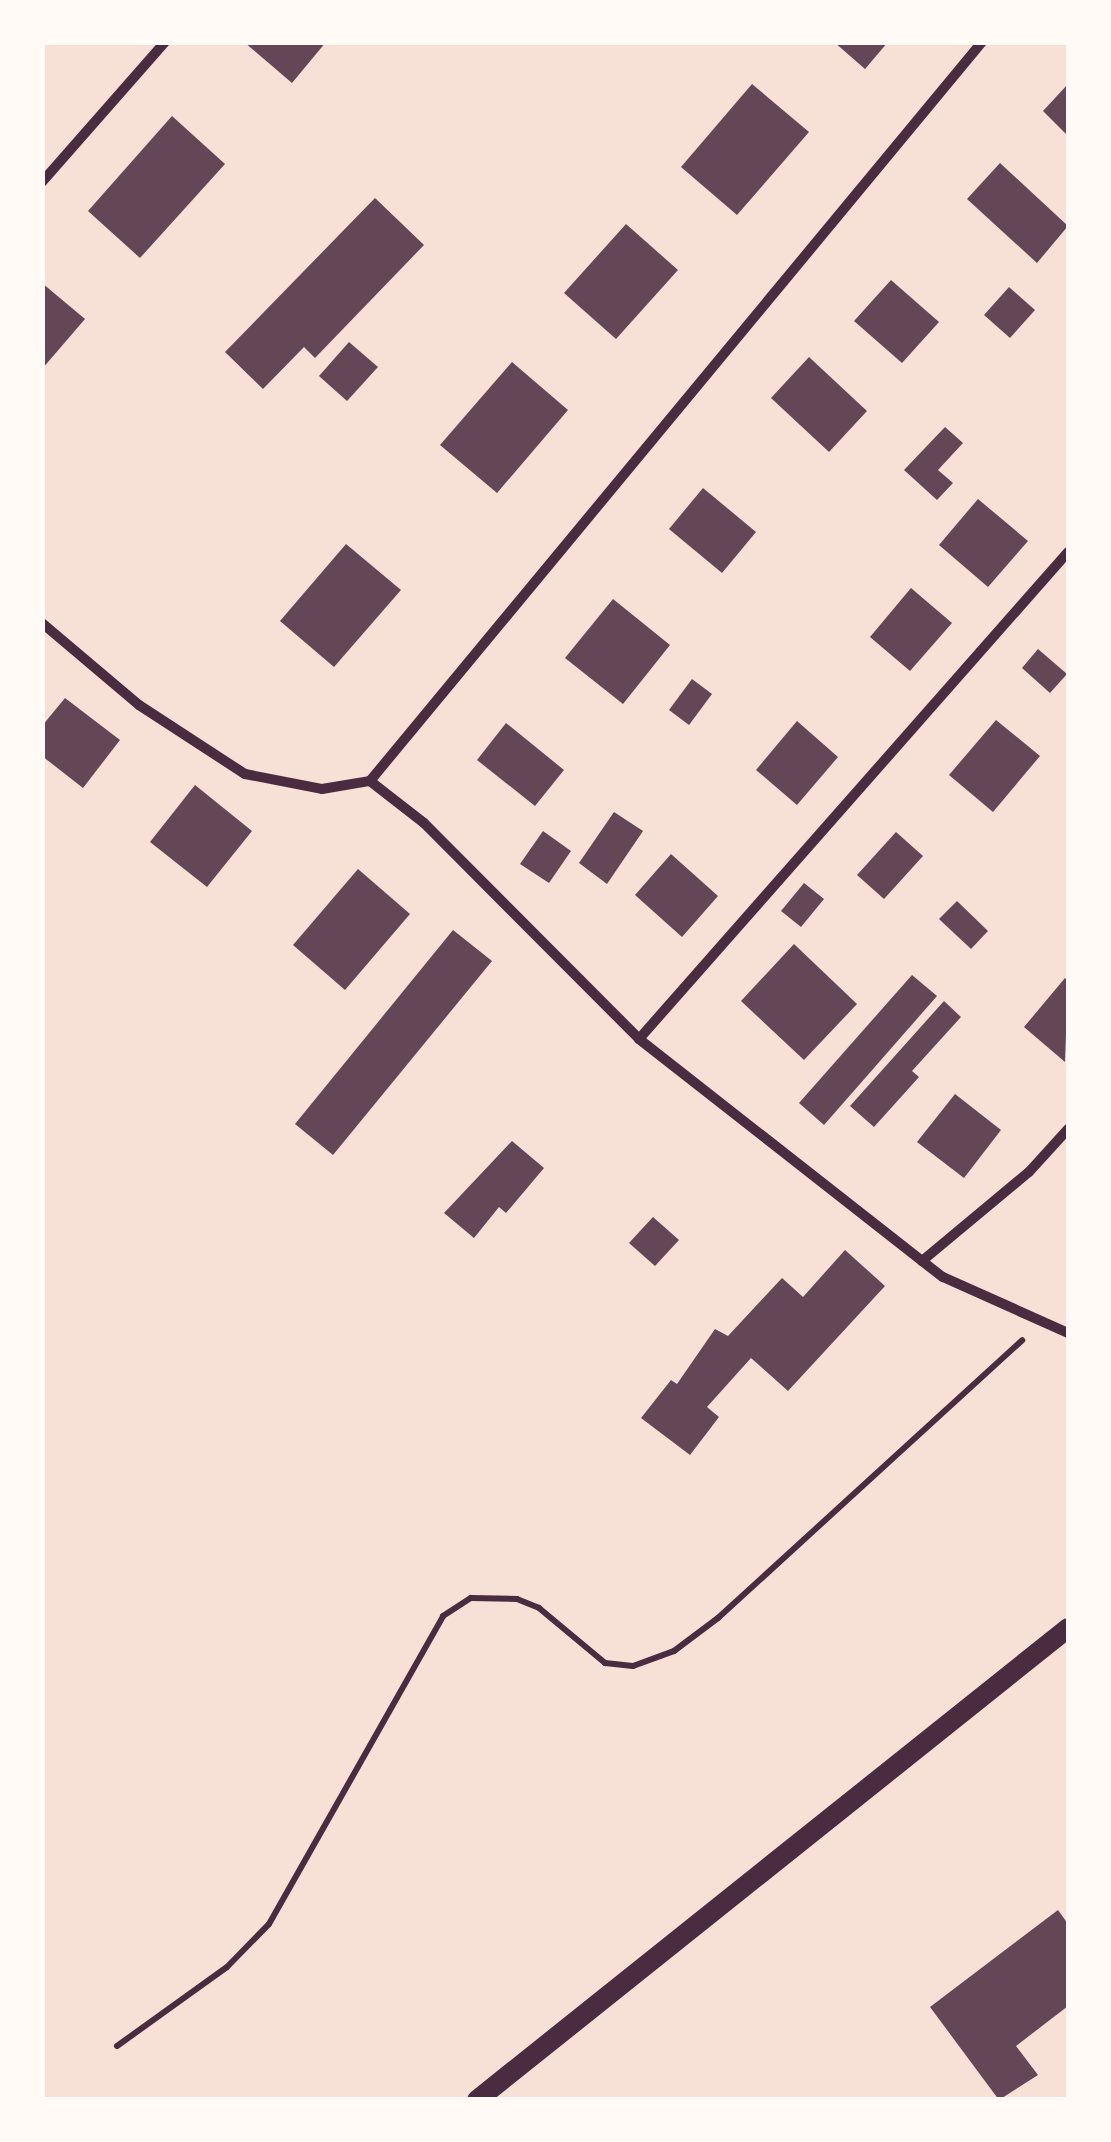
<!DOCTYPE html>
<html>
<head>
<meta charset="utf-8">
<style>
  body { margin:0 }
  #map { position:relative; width:1111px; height:2142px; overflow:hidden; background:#f7e1d7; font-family:"DejaVu Sans",sans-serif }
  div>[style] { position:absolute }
  .building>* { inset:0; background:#644757 }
  .path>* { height:6px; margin:-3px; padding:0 3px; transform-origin:3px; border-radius:3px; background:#4a2c40 }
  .minor>* { height:10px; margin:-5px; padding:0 5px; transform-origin:5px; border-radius:5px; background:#4a2c40 }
  .secondary>* { height:20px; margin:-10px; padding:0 10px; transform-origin:10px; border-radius:10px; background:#4a2c40 }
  span { translate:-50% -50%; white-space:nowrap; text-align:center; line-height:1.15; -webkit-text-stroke:10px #fffaf5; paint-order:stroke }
  .frame { position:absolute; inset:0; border:45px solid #fffaf5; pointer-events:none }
</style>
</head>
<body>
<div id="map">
  <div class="building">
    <div style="clip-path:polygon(244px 42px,326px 42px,292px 83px)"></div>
    <div style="clip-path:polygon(834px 42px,888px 42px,865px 69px)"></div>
    <div style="clip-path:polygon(752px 84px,809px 132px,737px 215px,681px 167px)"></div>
    <div style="clip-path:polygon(1068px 84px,1068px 136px,1043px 111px)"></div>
    <div style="clip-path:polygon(172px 116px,225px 164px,140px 258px,88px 211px)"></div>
    <div style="clip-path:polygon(1000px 163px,1068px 226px,1037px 263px,967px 199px)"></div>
    <div style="clip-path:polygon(375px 198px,424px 245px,315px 358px,304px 347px,263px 389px,225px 352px)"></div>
    <div style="clip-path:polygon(626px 224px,678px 270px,616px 339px,564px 293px)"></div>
    <div style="clip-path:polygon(891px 280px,939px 322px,902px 363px,854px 321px)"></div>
    <div style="clip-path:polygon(42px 283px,85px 319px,42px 369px)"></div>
    <div style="clip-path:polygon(1009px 287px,1035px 310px,1010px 338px,984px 315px)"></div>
    <div style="clip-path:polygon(349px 342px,378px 367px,347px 401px,319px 376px)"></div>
    <div style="clip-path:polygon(809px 357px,867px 411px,829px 452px,771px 398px)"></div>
    <div style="clip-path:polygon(512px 362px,568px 410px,497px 493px,440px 445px)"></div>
    <div style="clip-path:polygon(945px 427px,963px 443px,938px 470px,953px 483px,937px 500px,904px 470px)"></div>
    <div style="clip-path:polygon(703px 488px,756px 532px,722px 573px,669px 529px)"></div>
    <div style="clip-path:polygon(978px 499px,1028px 541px,988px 587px,939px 545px)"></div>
    <div style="clip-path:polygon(346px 544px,401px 590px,334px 667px,280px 621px)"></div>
    <div style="clip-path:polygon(911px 588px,952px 623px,910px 671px,870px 637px)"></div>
    <div style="clip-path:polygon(613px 599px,670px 645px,623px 704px,565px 658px)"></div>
    <div style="clip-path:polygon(1038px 649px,1067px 674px,1050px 693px,1022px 668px)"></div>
    <div style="clip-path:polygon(692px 679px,712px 694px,689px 725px,669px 710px)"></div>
    <div style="clip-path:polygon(65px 698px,120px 740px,83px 788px,42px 756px,42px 726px)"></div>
    <div style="clip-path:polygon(996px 720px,1040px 756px,993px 812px,949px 775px)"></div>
    <div style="clip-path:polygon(797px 721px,838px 757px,797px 805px,756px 770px)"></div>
    <div style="clip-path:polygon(506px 723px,564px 770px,535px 806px,477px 760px)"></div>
    <div style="clip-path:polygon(195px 785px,252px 831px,207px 887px,150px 842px)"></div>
    <div style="clip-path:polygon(614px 812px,643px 831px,607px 884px,579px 863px)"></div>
    <div style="clip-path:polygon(543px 831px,571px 851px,549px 883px,520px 864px)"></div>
    <div style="clip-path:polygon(896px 832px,923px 856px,884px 899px,857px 875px)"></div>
    <div style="clip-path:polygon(671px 854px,718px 896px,682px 937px,635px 895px)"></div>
    <div style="clip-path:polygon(358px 869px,410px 914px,345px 990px,293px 945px)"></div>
    <div style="clip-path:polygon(804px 883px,824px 899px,801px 927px,781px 911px)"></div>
    <div style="clip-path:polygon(957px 901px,988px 931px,971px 949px,939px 919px)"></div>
    <div style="clip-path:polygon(453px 930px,492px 961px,333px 1155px,295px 1124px)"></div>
    <div style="clip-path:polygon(794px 944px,857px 1004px,804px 1060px,741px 1001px)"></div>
    <div style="clip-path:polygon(912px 975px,937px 996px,824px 1125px,799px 1103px)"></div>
    <div style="clip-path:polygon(1065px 978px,1068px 981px,1065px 1062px,1024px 1027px)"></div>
    <div style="clip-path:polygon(944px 1001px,961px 1017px,912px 1071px,919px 1077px,874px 1127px,850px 1106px)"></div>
    <div style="clip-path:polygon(955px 1094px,1001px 1130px,964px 1178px,917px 1142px)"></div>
    <div style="clip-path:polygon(512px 1141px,544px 1168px,506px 1213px,499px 1207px,474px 1238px,444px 1213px)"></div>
    <div style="clip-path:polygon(653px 1217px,679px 1240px,655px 1266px,629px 1243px)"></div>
    <div style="clip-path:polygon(845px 1250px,885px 1286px,788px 1391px,751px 1358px,707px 1407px,719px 1417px,690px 1455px,641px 1418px,671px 1380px,677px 1384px,715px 1329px,728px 1336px,782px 1278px,803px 1297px)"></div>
    <div style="clip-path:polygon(1058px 1910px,1068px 1924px,1068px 2006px,1016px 2046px,1038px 2075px,999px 2100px,930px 2007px)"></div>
  </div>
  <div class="path">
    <div style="left:117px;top:2046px;width:135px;rotate:-35.7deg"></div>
    <div style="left:227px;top:1967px;width:60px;rotate:-45.7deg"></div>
    <div style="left:269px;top:1924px;width:354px;rotate:-60.5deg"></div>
    <div style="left:443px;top:1616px;width:33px;rotate:-33deg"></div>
    <div style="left:471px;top:1598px;width:46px;rotate:1.2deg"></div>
    <div style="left:517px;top:1599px;width:24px;rotate:22deg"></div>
    <div style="left:539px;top:1608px;width:86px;rotate:39.8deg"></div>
    <div style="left:605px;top:1663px;width:28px;rotate:6deg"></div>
    <div style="left:633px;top:1666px;width:44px;rotate:-20.1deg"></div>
    <div style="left:674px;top:1651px;width:55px;rotate:-36.9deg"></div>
    <div style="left:718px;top:1618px;width:412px;rotate:-42.4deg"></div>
  </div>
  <div class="minor">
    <div style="left:42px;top:182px;width:186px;rotate:-48.7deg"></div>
    <div style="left:42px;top:623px;width:127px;rotate:40.2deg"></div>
    <div style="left:139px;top:705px;width:126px;rotate:33.1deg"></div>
    <div style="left:245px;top:774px;width:78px;rotate:11deg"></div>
    <div style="left:322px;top:789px;width:49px;rotate:-9.5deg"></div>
    <div style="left:370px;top:781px;width:68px;rotate:37.9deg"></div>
    <div style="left:424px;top:823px;width:305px;rotate:45.1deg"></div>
    <div style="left:639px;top:1039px;width:386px;rotate:38.1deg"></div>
    <div style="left:943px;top:1277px;width:137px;rotate:24.1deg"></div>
    <div style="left:370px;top:781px;width:960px;rotate:-50.37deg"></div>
    <div style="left:639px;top:1039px;width:649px;rotate:-48.62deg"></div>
    <div style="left:922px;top:1261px;width:139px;rotate:-39.8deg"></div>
    <div style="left:1029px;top:1172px;width:58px;rotate:-47.8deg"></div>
  </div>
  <div class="secondary">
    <div style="left:477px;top:2100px;width:756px;rotate:-38.61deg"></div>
  </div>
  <div class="frame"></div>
</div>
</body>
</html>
